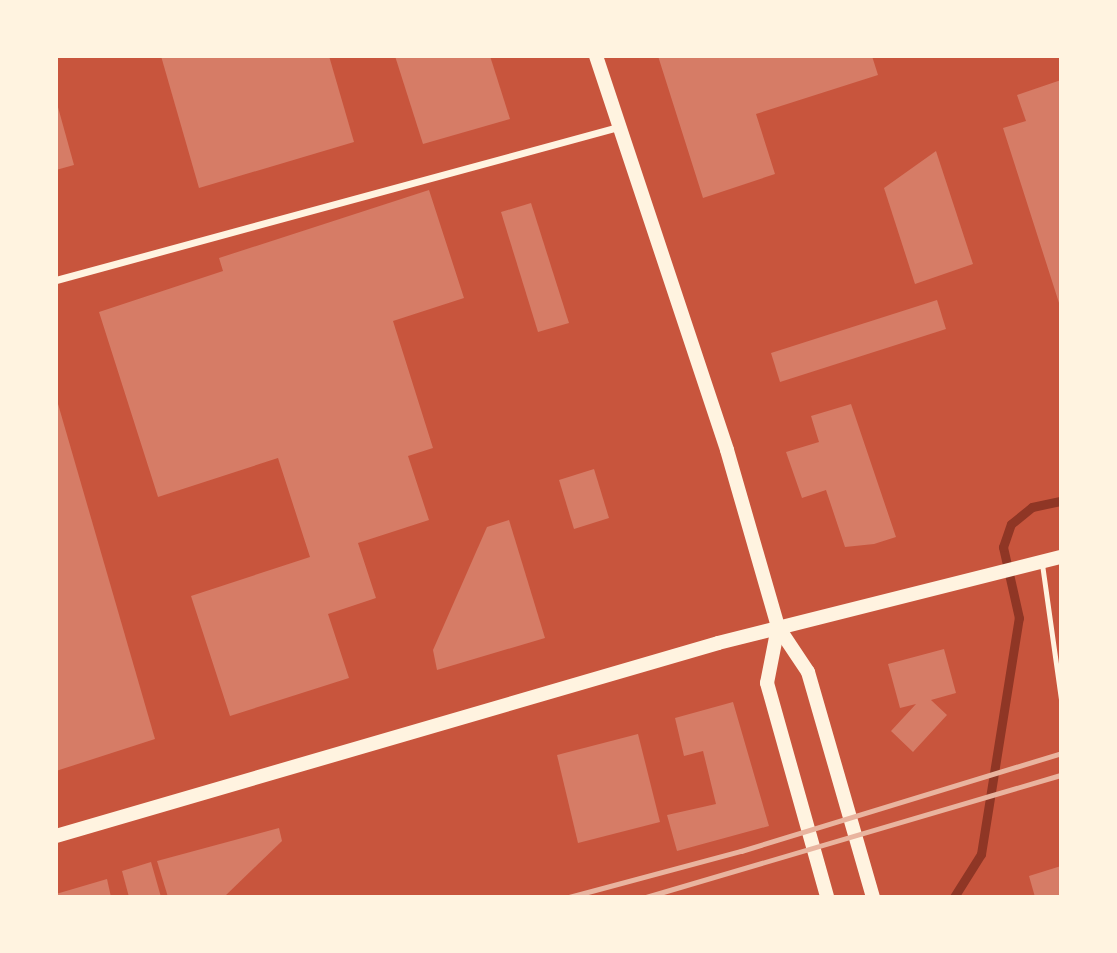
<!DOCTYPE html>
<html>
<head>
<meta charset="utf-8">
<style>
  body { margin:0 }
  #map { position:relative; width:1117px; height:953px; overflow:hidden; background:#c8553d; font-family:Merriweather,serif }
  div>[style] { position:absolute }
  .stream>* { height:9px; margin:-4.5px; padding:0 4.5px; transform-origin:4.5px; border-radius:4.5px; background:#8f3625 }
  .building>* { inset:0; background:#d67c66 }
  .service>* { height:5px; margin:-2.5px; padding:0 2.5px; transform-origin:2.5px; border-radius:2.5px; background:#fff3e0 }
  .minor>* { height:7px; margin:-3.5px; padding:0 3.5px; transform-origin:3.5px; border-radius:3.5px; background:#fff3e0 }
  .secondary>* { height:14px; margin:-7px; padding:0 7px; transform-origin:7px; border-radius:7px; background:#fff3e0 }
  .rail>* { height:5px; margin:-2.5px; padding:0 2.5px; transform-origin:2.5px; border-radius:2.5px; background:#e9b49f }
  span { translate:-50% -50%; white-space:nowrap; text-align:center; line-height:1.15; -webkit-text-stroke:7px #fff3e0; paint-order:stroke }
  .frame { position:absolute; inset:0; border:58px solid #fff3e0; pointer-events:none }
</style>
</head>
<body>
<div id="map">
  <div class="stream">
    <div style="left:954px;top:897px;width:51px;rotate:-57.9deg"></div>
    <div style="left:981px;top:854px;width:239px;rotate:-80.9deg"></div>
    <div style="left:1019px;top:618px;width:73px;rotate:-102.7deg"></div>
    <div style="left:1003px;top:547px;width:24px;rotate:-71deg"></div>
    <div style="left:1011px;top:524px;width:27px;rotate:-39deg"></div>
    <div style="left:1032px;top:507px;width:30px;rotate:-12deg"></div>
  </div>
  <div class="building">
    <div style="clip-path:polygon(161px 56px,329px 56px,354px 142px,199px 188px)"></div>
    <div style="clip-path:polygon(395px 56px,490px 56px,510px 119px,423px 144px)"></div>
    <div style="clip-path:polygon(658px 56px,872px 56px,878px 75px,756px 114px,775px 174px,703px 198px)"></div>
    <div style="clip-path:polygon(1061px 80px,1061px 306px,1060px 306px,1003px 128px,1026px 121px,1017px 95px)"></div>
    <div style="clip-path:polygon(56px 100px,74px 165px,56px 170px)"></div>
    <div style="clip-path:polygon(936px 151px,973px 264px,915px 284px,884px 188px)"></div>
    <div style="clip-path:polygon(429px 190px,464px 298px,393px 321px,433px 448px,408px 456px,429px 520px,358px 543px,376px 598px,328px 614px,349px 678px,230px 716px,191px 596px,310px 557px,278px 458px,158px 497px,99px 312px,223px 271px,219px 258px)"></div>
    <div style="clip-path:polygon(531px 203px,569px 323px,538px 332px,501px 212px)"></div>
    <div style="clip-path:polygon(937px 300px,946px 329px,780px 382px,771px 353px)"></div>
    <div style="clip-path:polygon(56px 397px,155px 739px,56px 771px)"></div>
    <div style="clip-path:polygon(851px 404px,896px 537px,874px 544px,845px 547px,826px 490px,802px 498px,786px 452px,819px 442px,811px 416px)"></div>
    <div style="clip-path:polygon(594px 469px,609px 518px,574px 529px,559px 480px)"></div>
    <div style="clip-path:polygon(509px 520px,545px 638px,437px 670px,433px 650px,487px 527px)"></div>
    <div style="clip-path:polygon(944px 649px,956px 693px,931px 700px,947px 715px,913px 752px,891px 731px,916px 704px,900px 708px,888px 664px)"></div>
    <div style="clip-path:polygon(733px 702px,769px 826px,677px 851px,667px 815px,716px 804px,703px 751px,684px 756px,675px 718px)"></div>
    <div style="clip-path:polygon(638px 734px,660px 822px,578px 843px,557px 755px)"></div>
    <div style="clip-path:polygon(279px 828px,282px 841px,224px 897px,168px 897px,157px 861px)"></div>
    <div style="clip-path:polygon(151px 862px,161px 897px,129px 897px,122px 871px)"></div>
    <div style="clip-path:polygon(1061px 866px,1061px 897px,1035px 897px,1029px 876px)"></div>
    <div style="clip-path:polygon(107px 879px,111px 897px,56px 897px,56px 894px)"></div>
  </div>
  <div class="service">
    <div style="left:1042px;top:564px;width:137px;rotate:82deg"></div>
  </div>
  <div class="minor">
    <div style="left:56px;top:280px;width:582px;rotate:-15.23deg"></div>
  </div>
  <div class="secondary">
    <div style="left:596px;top:56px;width:415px;rotate:71.6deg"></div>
    <div style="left:727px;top:450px;width:184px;rotate:73.9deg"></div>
    <div style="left:778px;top:627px;width:54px;rotate:56.3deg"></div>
    <div style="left:808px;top:672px;width:234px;rotate:73.9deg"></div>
    <div style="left:778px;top:627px;width:57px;rotate:101.1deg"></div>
    <div style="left:767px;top:683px;width:222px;rotate:74.3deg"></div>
    <div style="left:56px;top:836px;width:690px;rotate:-16.25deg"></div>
    <div style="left:718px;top:643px;width:354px;rotate:-14.1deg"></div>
  </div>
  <div class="rail">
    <div style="left:569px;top:897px;width:178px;rotate:-15deg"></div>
    <div style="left:741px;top:851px;width:335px;rotate:-17deg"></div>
    <div style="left:646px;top:897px;width:433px;rotate:-16.4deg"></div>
  </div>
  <div class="frame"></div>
</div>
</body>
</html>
